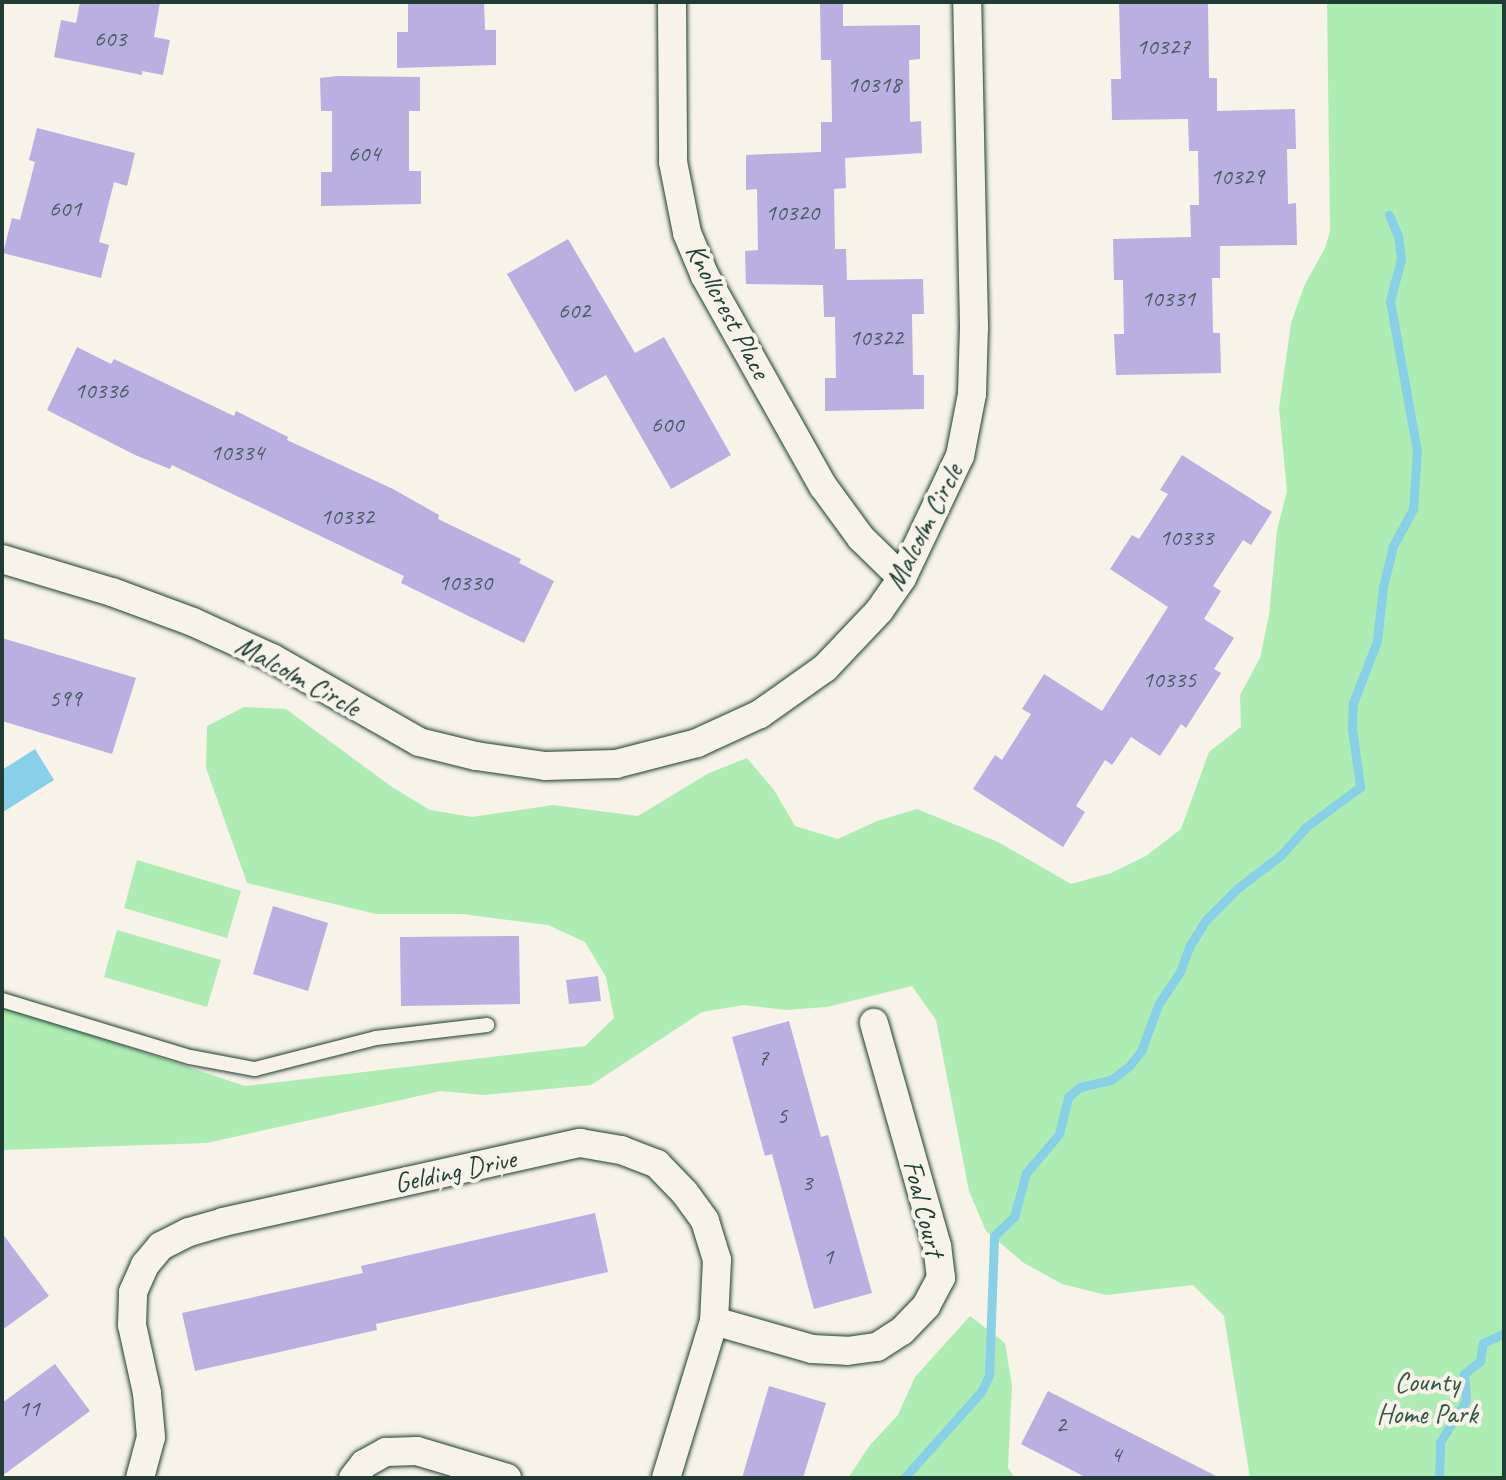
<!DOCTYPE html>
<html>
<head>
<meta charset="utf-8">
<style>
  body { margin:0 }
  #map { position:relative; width:1506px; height:1480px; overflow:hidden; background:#f7f3e8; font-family:Caveat,sans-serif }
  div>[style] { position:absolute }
  .green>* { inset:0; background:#adecb3 }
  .water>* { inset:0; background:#87d0e8 }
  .stream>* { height:9px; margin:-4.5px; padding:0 4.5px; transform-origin:4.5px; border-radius:4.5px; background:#87d0e8 }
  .building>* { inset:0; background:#b9afe0 }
  .roads { filter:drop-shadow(0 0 2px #1f3d34) drop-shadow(0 0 2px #1f3d34) }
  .service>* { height:14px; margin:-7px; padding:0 7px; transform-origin:7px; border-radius:7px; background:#f7f3e8 }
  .minor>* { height:28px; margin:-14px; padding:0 14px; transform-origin:14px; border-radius:14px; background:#f7f3e8 }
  span { translate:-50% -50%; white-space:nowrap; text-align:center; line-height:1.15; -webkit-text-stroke:8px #f7f3e8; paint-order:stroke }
  .number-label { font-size:24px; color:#465a5f }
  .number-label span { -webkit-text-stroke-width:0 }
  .street-label { font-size:28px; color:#1f3d34 }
  .park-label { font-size:28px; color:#345747 }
  .frame { position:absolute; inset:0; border:4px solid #1f3d34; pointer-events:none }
</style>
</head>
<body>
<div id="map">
  <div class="green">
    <div style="clip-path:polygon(1327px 2px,1504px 2px,1504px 1478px,1250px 1478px,1224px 1316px,1193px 1285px,1106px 1295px,1062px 1284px,1024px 1263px,986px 1231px,969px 1191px,936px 1020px,912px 986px,827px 1007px,786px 1010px,744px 1005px,702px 1012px,591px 1085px,484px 1095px,441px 1091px,207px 1143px,2px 1150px,2px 1005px,245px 1086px,585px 1046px,614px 1018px,606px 977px,585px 942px,548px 925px,462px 914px,376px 914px,247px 883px,206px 768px,207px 726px,244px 707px,286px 709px,392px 787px,430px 810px,472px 817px,553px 805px,638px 816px,709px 773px,747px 758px,774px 790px,795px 826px,838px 839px,877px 821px,917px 809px,998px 842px,1071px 884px,1111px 873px,1146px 856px,1181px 829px,1209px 752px,1241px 727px,1240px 695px,1260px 658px,1269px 615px,1277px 530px,1287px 491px,1279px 408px,1291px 323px,1305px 284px,1325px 248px,1330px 231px)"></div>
    <div style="clip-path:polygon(137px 860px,241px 891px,227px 938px,124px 908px)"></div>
    <div style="clip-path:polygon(117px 930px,221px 960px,207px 1007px,104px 977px)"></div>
    <div style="clip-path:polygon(970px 1316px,1005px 1343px,1012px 1385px,1008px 1468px,1015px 1478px,848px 1478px,870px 1445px,898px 1415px,915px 1377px)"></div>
  </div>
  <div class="water">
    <div style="clip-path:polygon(35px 749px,54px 780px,3px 812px,2px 770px)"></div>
  </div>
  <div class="stream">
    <div style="left:904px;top:1478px;width:115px;rotate:-48.2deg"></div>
    <div style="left:981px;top:1392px;width:19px;rotate:-65deg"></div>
    <div style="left:989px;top:1375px;width:139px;rotate:-87.9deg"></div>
    <div style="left:994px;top:1236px;width:28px;rotate:-44deg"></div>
    <div style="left:1014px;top:1217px;width:46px;rotate:-74.7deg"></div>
    <div style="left:1026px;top:1173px;width:51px;rotate:-49.8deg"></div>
    <div style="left:1059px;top:1134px;width:38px;rotate:-76deg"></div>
    <div style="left:1068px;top:1097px;width:16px;rotate:-40deg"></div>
    <div style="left:1080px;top:1087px;width:32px;rotate:-13deg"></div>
    <div style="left:1111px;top:1080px;width:23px;rotate:-38deg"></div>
    <div style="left:1129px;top:1066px;width:19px;rotate:-51deg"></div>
    <div style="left:1141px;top:1051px;width:51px;rotate:-69.4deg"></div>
    <div style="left:1159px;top:1003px;width:37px;rotate:-56deg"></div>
    <div style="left:1180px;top:972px;width:27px;rotate:-70deg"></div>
    <div style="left:1189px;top:947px;width:32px;rotate:-58deg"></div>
    <div style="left:1206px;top:920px;width:45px;rotate:-45deg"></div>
    <div style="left:1238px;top:888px;width:54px;rotate:-37.5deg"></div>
    <div style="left:1281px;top:855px;width:38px;rotate:-48deg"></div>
    <div style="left:1306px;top:827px;width:67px;rotate:-36.5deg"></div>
    <div style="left:1360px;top:787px;width:60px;rotate:-97.7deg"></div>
    <div style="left:1352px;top:728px;width:25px;rotate:-88deg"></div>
    <div style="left:1353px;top:703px;width:66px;rotate:-68.8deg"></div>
    <div style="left:1377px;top:641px;width:54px;rotate:-83.7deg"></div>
    <div style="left:1383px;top:587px;width:42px;rotate:-76.3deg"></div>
    <div style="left:1393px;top:546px;width:42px;rotate:-61.6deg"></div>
    <div style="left:1413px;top:509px;width:58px;rotate:-86.1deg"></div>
    <div style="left:1417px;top:451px;width:152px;rotate:-100.2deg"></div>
    <div style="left:1390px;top:301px;width:43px;rotate:-75.3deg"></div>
    <div style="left:1401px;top:259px;width:23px;rotate:-97deg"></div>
    <div style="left:1398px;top:236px;width:23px;rotate:-113deg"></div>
    <div style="left:1439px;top:1478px;width:36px;rotate:-88deg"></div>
    <div style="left:1440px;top:1442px;width:49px;rotate:-58.2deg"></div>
    <div style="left:1466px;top:1400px;width:26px;rotate:-94deg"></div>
    <div style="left:1464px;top:1374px;width:21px;rotate:-39deg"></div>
    <div style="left:1480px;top:1361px;width:18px;rotate:-81deg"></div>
    <div style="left:1483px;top:1343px;width:23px;rotate:-25deg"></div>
  </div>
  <div class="building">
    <div style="clip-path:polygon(80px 2px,160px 2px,154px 37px,170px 40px,163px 75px,142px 71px,142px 75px,54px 57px,61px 20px,76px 23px)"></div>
    <div style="clip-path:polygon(408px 2px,484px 2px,485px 30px,496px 30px,496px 65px,397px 68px,397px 32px,408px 32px)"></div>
    <div style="clip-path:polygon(820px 2px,843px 2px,843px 26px,920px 25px,920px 59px,909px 60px,910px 122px,921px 121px,922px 153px,845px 158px,846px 188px,834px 189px,835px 249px,846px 249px,847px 280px,923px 279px,924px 314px,912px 314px,913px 375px,924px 375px,924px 409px,825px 411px,825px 378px,836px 378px,835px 317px,824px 317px,823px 285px,746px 284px,745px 251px,758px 250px,757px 189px,746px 190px,746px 155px,821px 152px,821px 122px,832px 122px,831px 60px,821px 60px)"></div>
    <div style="clip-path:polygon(1119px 2px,1208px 2px,1209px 78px,1217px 78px,1217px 111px,1295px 109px,1296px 149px,1287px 149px,1288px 204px,1296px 203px,1297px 245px,1220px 246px,1220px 278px,1212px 278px,1213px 333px,1220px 333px,1221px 373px,1116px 375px,1114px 334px,1124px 334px,1123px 280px,1114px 280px,1113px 239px,1191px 237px,1190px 205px,1199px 205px,1198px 151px,1189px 151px,1188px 119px,1112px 120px,1111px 79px,1121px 79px)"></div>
    <div style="clip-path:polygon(338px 76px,420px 77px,420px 111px,409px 111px,409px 171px,421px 171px,421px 204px,321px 206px,321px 172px,332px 172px,332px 111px,321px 111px,320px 78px)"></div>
    <div style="clip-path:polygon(37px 128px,135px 153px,127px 186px,114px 182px,99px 242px,109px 245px,101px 278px,3px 253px,12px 218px,20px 220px,35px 162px,29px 160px)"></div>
    <div style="clip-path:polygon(568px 239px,635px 353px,664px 337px,731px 455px,671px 489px,606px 375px,575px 392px,507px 274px)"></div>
    <div style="clip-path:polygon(77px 347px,111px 364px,114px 359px,234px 416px,236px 411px,288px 437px,287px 440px,393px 489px,439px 515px,438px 519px,521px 559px,519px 563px,554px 581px,524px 643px,401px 583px,404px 576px,172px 465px,170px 469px,135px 455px,47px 410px)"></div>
    <div style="clip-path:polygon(1182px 455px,1272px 512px,1251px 545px,1243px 540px,1213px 586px,1221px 591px,1204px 619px,1234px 638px,1214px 669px,1221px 673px,1186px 728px,1181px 724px,1160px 756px,1131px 737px,1112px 765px,1105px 760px,1076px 806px,1085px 812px,1063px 847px,973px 789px,995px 755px,1002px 760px,1031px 714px,1022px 709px,1044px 674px,1102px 711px,1168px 607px,1110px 569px,1132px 535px,1139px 539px,1168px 494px,1160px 490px)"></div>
    <div style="clip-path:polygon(2px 638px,136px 678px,112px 754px,2px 721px)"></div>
    <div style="clip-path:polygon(273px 906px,328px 923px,308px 991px,253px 974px)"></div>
    <div style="clip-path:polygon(519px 936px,520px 1004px,401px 1006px,400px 937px)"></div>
    <div style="clip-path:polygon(598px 976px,601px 1001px,569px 1004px,566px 980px)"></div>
    <div style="clip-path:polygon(789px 1021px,821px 1137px,828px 1135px,872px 1293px,814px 1309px,772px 1154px,765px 1156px,732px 1037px)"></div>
    <div style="clip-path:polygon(595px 1213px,608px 1272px,376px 1324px,377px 1330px,195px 1371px,182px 1313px,363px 1273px,361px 1266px)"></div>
    <div style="clip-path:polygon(2px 1233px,49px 1296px,2px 1330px)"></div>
    <div style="clip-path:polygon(55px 1364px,90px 1411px,2px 1476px,2px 1403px)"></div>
    <div style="clip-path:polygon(769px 1386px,826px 1403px,803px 1478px,742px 1478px)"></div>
    <div style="clip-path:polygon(1048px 1391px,1220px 1478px,1087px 1478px,1021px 1444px)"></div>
  </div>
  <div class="roads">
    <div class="service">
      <div style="left:2px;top:1000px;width:196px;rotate:16.9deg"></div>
      <div style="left:190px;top:1057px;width:66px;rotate:10.5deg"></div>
      <div style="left:255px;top:1069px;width:125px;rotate:-14.4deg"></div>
      <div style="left:376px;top:1038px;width:112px;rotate:-6.7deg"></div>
    </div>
    <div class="minor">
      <div style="left:672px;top:2px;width:160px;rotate:89.6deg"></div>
      <div style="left:673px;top:162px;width:72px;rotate:78.8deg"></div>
      <div style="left:687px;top:233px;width:47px;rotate:67.3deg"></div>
      <div style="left:705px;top:276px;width:241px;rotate:60.7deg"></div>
      <div style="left:823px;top:486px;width:64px;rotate:53.8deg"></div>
      <div style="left:861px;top:538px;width:57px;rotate:44.3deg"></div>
      <div style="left:2px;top:559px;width:115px;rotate:16.7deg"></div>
      <div style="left:112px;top:592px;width:86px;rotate:20.3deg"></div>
      <div style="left:193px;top:622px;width:87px;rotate:24.5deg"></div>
      <div style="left:272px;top:658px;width:169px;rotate:29.7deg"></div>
      <div style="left:419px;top:742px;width:59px;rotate:13.8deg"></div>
      <div style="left:476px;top:756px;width:70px;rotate:8.2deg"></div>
      <div style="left:545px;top:766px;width:71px;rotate:-1.6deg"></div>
      <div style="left:616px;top:764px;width:84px;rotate:-14.5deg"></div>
      <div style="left:697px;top:743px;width:69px;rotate:-24.7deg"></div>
      <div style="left:760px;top:714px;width:80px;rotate:-35.3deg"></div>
      <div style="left:825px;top:668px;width:79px;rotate:-46.5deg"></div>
      <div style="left:879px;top:611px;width:40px;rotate:-55.1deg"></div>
      <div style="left:902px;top:578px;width:135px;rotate:-64.6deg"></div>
      <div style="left:960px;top:456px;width:63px;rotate:-79deg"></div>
      <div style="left:972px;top:394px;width:68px;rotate:-88.3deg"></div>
      <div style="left:974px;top:326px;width:324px;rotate:-91.2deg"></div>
      <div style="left:714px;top:1321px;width:102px;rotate:15.9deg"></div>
      <div style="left:812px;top:1349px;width:35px;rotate:3deg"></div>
      <div style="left:847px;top:1351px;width:30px;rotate:-8deg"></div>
      <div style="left:877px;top:1347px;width:30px;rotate:-33deg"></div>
      <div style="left:902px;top:1331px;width:35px;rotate:-46deg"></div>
      <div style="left:926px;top:1306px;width:32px;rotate:-62deg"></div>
      <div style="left:941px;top:1278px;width:32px;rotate:-97deg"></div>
      <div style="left:937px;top:1246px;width:232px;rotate:-105.8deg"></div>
      <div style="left:140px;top:1478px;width:42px;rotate:-75deg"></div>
      <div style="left:151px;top:1437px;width:44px;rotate:-95.2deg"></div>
      <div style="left:147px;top:1393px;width:70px;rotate:-102.4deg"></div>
      <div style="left:132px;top:1325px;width:33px;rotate:-88deg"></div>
      <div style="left:133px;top:1292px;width:30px;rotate:-66deg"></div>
      <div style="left:145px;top:1265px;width:25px;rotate:-50deg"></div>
      <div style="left:161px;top:1246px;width:31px;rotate:-27deg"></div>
      <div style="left:189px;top:1232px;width:35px;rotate:-16deg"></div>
      <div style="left:223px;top:1222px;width:366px;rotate:-12.5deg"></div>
      <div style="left:580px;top:1143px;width:42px;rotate:9.7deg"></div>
      <div style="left:621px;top:1150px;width:39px;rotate:21deg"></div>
      <div style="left:657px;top:1164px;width:40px;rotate:46deg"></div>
      <div style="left:685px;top:1193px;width:34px;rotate:54deg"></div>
      <div style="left:705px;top:1221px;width:41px;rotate:72.9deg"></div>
      <div style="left:717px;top:1260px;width:61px;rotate:92.8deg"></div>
      <div style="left:714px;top:1321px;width:164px;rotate:107deg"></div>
      <div style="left:353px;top:1478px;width:18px;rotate:-52deg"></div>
      <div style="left:364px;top:1464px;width:25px;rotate:-29deg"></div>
      <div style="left:386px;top:1452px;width:31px;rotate:-2deg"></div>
      <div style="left:417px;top:1451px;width:94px;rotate:16.7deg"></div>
    </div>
  </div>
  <div class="number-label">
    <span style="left:110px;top:39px">603</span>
    <span style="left:1163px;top:47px">10327</span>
    <span style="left:874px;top:85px">10318</span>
    <span style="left:364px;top:154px">604</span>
    <span style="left:1237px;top:177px">10329</span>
    <span style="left:65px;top:209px">601</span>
    <span style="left:792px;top:213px">10320</span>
    <span style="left:1168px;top:299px">10331</span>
    <span style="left:574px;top:311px">602</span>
    <span style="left:876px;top:338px">10322</span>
    <span style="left:101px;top:391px">10336</span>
    <span style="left:667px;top:425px">600</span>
    <span style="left:237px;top:453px">10334</span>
    <span style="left:347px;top:517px">10332</span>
    <span style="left:1186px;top:538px">10333</span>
    <span style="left:465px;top:583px">10330</span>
    <span style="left:1169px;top:680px">10335</span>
    <span style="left:65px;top:699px">599</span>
    <span style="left:763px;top:1058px">7</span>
    <span style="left:782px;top:1116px">5</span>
    <span style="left:807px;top:1183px">3</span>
    <span style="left:828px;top:1257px">1</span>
    <span style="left:29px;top:1409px">11</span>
    <span style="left:1061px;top:1425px">2</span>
    <span style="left:1116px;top:1455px">4</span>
  </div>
  <div class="street-label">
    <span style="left:728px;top:311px;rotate:62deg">Knollcrest Place</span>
    <span style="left:924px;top:527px;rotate:-63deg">Malcolm Circle</span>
    <span style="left:298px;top:676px;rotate:29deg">Malcolm Circle</span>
    <span style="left:455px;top:1171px;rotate:-12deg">Gelding Drive</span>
    <span style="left:924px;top:1208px;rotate:76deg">Foal Court</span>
  </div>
  <div class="park-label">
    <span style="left:1427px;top:1398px">County<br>Home Park</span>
  </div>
  <div class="frame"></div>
</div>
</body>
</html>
